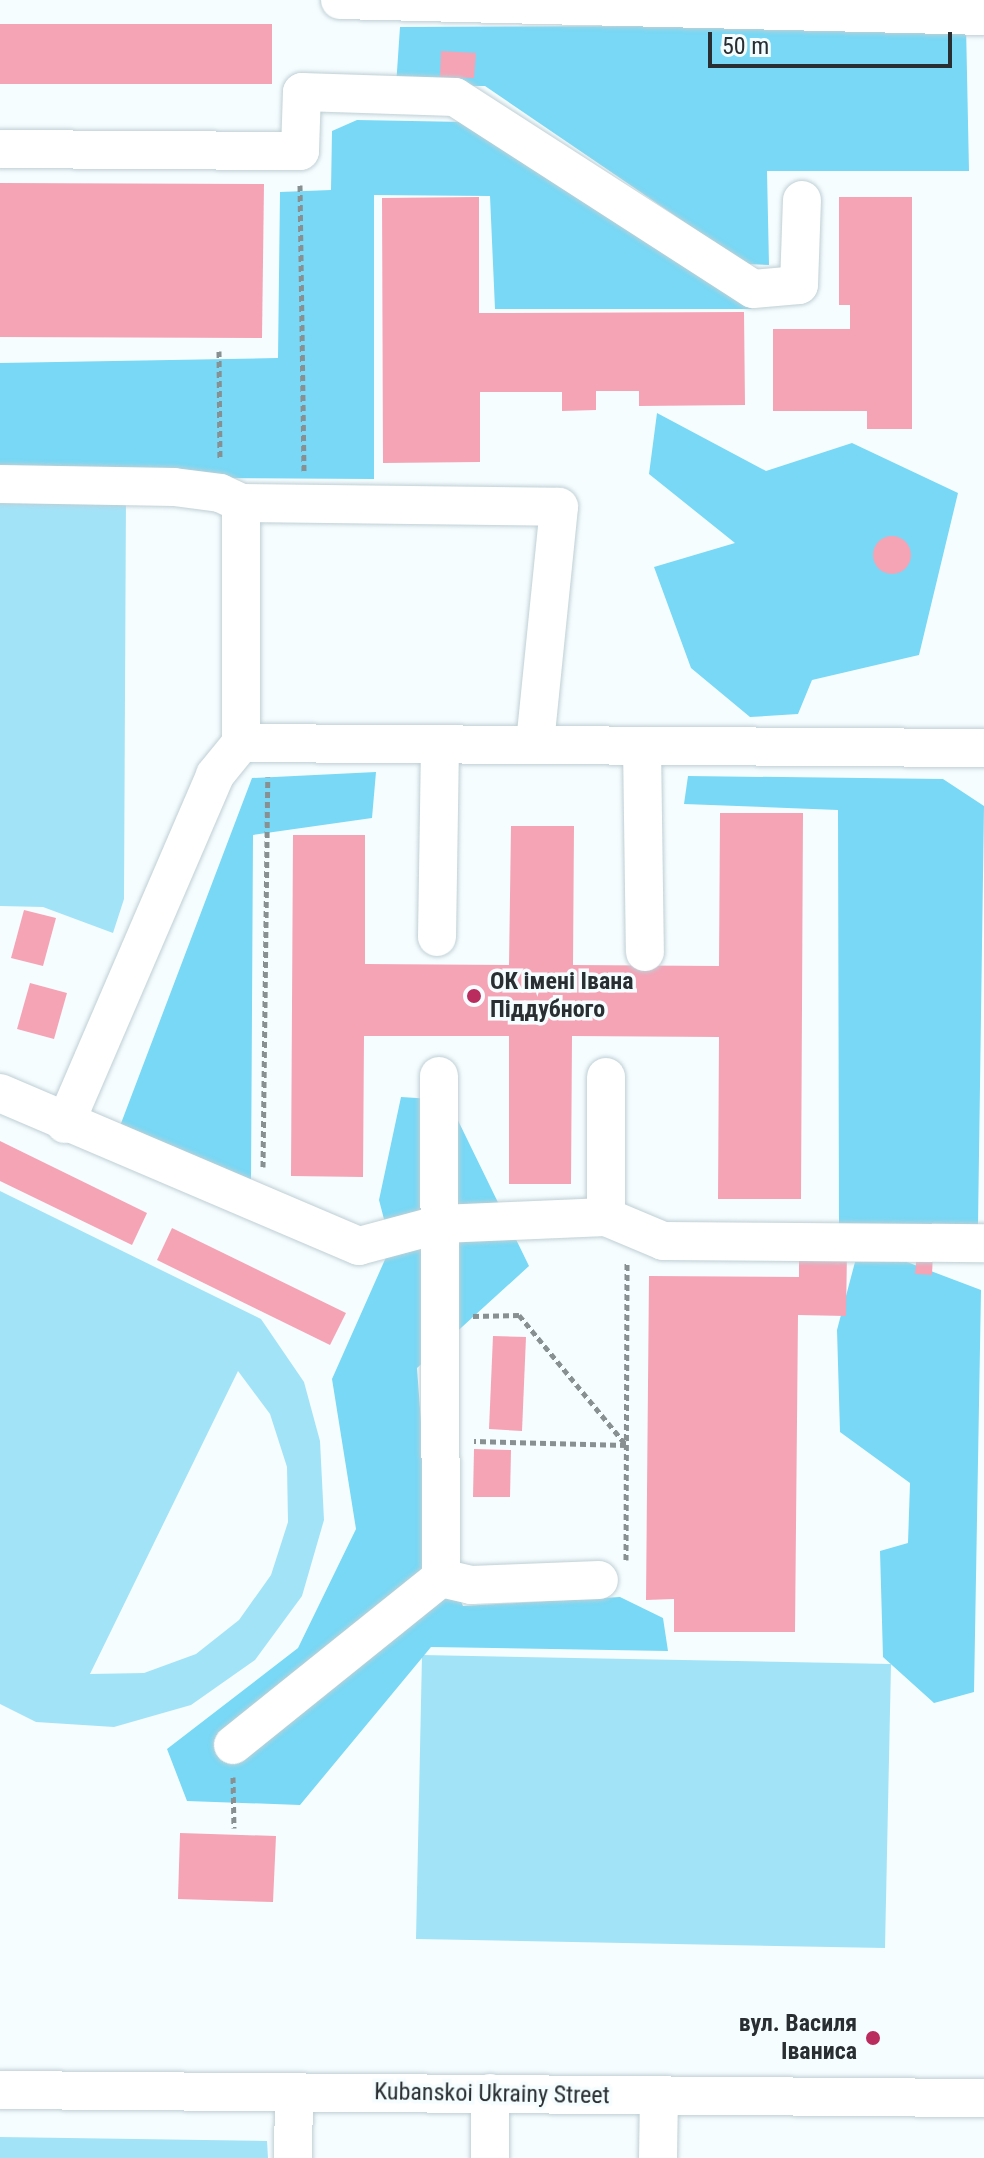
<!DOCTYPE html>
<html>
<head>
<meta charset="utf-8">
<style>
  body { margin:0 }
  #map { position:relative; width:984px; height:2158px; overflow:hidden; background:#f6fdff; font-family:"Roboto Condensed",sans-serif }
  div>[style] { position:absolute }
  .green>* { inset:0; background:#a3e3f8 }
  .forest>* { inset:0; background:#78d8f5 }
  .building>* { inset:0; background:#f5a4b6 }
  .round { border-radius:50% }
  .path>* { height:5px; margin-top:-2.5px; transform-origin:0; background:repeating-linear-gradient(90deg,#899092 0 6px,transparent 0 10px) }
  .roads { filter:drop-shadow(0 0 2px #becfd5) drop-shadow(0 0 2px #becfd5) }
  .minor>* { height:38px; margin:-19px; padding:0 19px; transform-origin:19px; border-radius:19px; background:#fff }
  .dots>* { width:22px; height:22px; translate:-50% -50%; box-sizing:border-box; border:4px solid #f6fdff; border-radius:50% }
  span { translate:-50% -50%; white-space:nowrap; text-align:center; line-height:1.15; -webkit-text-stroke:7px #f6fdff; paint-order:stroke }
  .poi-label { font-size:24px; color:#282e31; font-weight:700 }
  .left { translate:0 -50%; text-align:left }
  .right { translate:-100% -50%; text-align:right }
  .street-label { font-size:24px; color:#282e31 }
  .scale { position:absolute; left:708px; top:32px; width:244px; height:36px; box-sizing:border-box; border:4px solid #282e31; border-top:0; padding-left:10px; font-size:24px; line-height:28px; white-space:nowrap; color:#282e31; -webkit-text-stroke:6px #f6fdff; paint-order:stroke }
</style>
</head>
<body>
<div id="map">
  <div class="green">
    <div style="clip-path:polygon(0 496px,126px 496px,124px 899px,113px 933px,43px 907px,0 906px)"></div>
    <div style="clip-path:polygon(evenodd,0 1191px,261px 1319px,304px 1382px,320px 1441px,324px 1520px,302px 1596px,255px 1660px,191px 1705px,114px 1727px,36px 1722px,0 1704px,0 1191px,238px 1371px,270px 1414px,287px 1467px,288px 1522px,271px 1575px,239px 1620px,196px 1654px,144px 1673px,90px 1674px,238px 1371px)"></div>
    <div style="clip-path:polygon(422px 1655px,891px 1664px,885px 1948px,416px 1939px)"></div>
    <div style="clip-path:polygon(0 2137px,267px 2141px,268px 2158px,0 2158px)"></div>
  </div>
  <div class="forest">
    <div style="clip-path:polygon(966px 25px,969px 171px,767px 171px,769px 265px,746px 264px,485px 86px,396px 86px,400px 27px)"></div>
    <div style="clip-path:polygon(357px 120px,465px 122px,752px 309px,495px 309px,490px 196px,374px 195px,374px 479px,0 477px,0 363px,278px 358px,280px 192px,331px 190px,332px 131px)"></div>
    <div style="clip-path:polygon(657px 413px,766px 471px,852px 443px,958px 493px,919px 655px,812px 680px,798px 714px,750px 717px,691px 668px,654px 567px,735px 543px,649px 474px)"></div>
    <div style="clip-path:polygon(376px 772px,372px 818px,253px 835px,251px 1183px,120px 1126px,252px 778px)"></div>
    <div style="clip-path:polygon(688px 776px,943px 779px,984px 806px,978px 1225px,839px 1225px,838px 810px,684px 804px)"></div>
    <div style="clip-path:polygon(401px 1097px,448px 1100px,529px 1266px,417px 1368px,429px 1531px,463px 1606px,620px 1597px,663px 1618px,668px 1651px,431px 1647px,300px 1805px,187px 1801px,167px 1749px,298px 1648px,356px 1529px,332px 1379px,391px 1246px,379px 1200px)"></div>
    <div style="clip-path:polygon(855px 1262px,907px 1262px,981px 1290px,974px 1692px,934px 1703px,883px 1657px,880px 1551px,908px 1543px,910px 1483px,840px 1432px,837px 1330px)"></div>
  </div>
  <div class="building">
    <div style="clip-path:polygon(0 24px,272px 24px,272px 84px,0 84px)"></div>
    <div style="clip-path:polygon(441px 51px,476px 53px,474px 78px,440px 77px)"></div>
    <div style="clip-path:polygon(0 183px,264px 184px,262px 338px,0 337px)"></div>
    <div style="clip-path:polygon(479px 197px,479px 313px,744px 312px,745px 405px,639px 406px,639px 391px,596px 391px,596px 410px,562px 411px,562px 392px,480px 392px,480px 462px,383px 463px,382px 198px)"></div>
    <div style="clip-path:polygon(839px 197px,912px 197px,912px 429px,867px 429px,867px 411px,773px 411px,773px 329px,850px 329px,850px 305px,839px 305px)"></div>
    <div class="round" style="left:873px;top:536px;width:38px;height:38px"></div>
    <div style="clip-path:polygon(720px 813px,803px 813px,801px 1199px,718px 1199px,719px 1037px,572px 1036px,571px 1184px,509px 1184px,509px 1036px,364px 1036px,363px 1177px,291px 1176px,293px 835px,365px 835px,365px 964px,509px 965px,511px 826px,574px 826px,573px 965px,719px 966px)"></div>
    <div style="clip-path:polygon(24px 910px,56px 918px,43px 966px,11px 958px)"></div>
    <div style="clip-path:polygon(30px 983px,67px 993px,54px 1039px,17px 1029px)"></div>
    <div style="clip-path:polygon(0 1141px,147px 1213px,132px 1245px,0 1181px)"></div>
    <div style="clip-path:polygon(172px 1228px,346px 1313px,330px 1345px,157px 1260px)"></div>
    <div style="clip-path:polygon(799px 1251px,847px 1251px,846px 1316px,798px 1315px,795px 1632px,674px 1632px,674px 1599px,646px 1600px,649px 1276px,799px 1277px)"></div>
    <div style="clip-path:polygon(917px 1252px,933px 1252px,932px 1275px,915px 1274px)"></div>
    <div style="clip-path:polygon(493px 1336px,526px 1337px,522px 1431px,489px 1429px)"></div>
    <div style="clip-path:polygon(474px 1449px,511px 1450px,510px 1497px,473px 1497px)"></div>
    <div style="clip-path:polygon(180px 1833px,276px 1836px,273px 1902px,178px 1899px)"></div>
  </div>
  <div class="path">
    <div style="left:300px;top:185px;width:286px;rotate:89.2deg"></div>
    <div style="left:219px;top:351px;width:107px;rotate:89.5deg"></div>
    <div style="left:263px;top:1167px;width:390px;rotate:-89.3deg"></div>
    <div style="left:473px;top:1316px;width:46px;rotate:-1.2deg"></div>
    <div style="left:519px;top:1315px;width:168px;rotate:50.5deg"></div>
    <div style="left:626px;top:1445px;width:152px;rotate:-178.5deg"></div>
    <div style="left:626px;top:1560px;width:298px;rotate:-89.8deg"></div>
    <div style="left:233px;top:1777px;width:51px;rotate:88.9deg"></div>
  </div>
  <div class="roads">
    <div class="minor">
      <div style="left:340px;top:0;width:644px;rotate:1.42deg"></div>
      <div style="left:0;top:149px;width:300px;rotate:0.4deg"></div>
      <div style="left:300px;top:151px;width:59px;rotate:-88.1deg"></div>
      <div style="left:302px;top:92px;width:153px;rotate:1.9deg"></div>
      <div style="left:455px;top:97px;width:354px;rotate:32.8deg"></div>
      <div style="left:753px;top:289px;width:46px;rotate:-5deg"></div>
      <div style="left:799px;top:285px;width:85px;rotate:-88deg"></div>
      <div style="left:0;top:484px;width:174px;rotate:1deg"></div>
      <div style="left:174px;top:487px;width:46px;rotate:7.4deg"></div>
      <div style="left:220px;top:493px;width:23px;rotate:25deg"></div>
      <div style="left:241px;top:503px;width:240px;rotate:90deg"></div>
      <div style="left:241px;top:503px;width:318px;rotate:0.7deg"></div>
      <div style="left:559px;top:507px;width:239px;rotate:95.8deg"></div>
      <div style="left:642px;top:746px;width:206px;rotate:89.2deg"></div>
      <div style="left:437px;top:937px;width:192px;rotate:-89.1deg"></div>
      <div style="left:606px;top:1077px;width:140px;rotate:90deg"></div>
      <div style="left:0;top:1093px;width:390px;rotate:23.1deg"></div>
      <div style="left:359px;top:1246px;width:85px;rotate:-15deg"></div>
      <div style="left:441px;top:1224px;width:165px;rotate:-2.4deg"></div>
      <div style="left:606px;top:1217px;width:62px;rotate:22.8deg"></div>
      <div style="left:663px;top:1241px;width:321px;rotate:0.4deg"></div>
      <div style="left:65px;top:1124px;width:380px;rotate:-66.7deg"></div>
      <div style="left:215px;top:775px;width:41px;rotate:-50.9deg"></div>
      <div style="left:241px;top:743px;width:743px;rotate:0.39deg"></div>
      <div style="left:441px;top:1578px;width:31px;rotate:13deg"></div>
      <div style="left:471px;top:1585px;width:128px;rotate:-2.2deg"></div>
      <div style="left:233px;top:1745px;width:267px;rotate:-38.8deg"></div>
      <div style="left:441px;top:1578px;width:502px;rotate:-90.23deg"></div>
      <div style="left:0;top:2090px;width:984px;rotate:0.47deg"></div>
      <div style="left:293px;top:2158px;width:66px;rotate:-89.1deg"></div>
      <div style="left:490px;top:2158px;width:65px;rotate:-90deg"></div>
      <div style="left:658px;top:2158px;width:62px;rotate:-89.1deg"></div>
    </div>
  </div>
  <div class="dots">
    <div style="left:474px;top:996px;background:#ba2c5e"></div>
    <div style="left:873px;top:2038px;background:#ba2c5e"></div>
  </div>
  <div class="poi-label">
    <span class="left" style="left:490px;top:996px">ОК імені Івана<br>Піддубного</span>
    <span class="right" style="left:857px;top:2038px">вул. Василя<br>Іваниса</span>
  </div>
  <div class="street-label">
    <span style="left:492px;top:2094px;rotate:1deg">Kubanskoi Ukrainy Street</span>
  </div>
  <div class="scale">50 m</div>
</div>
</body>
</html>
